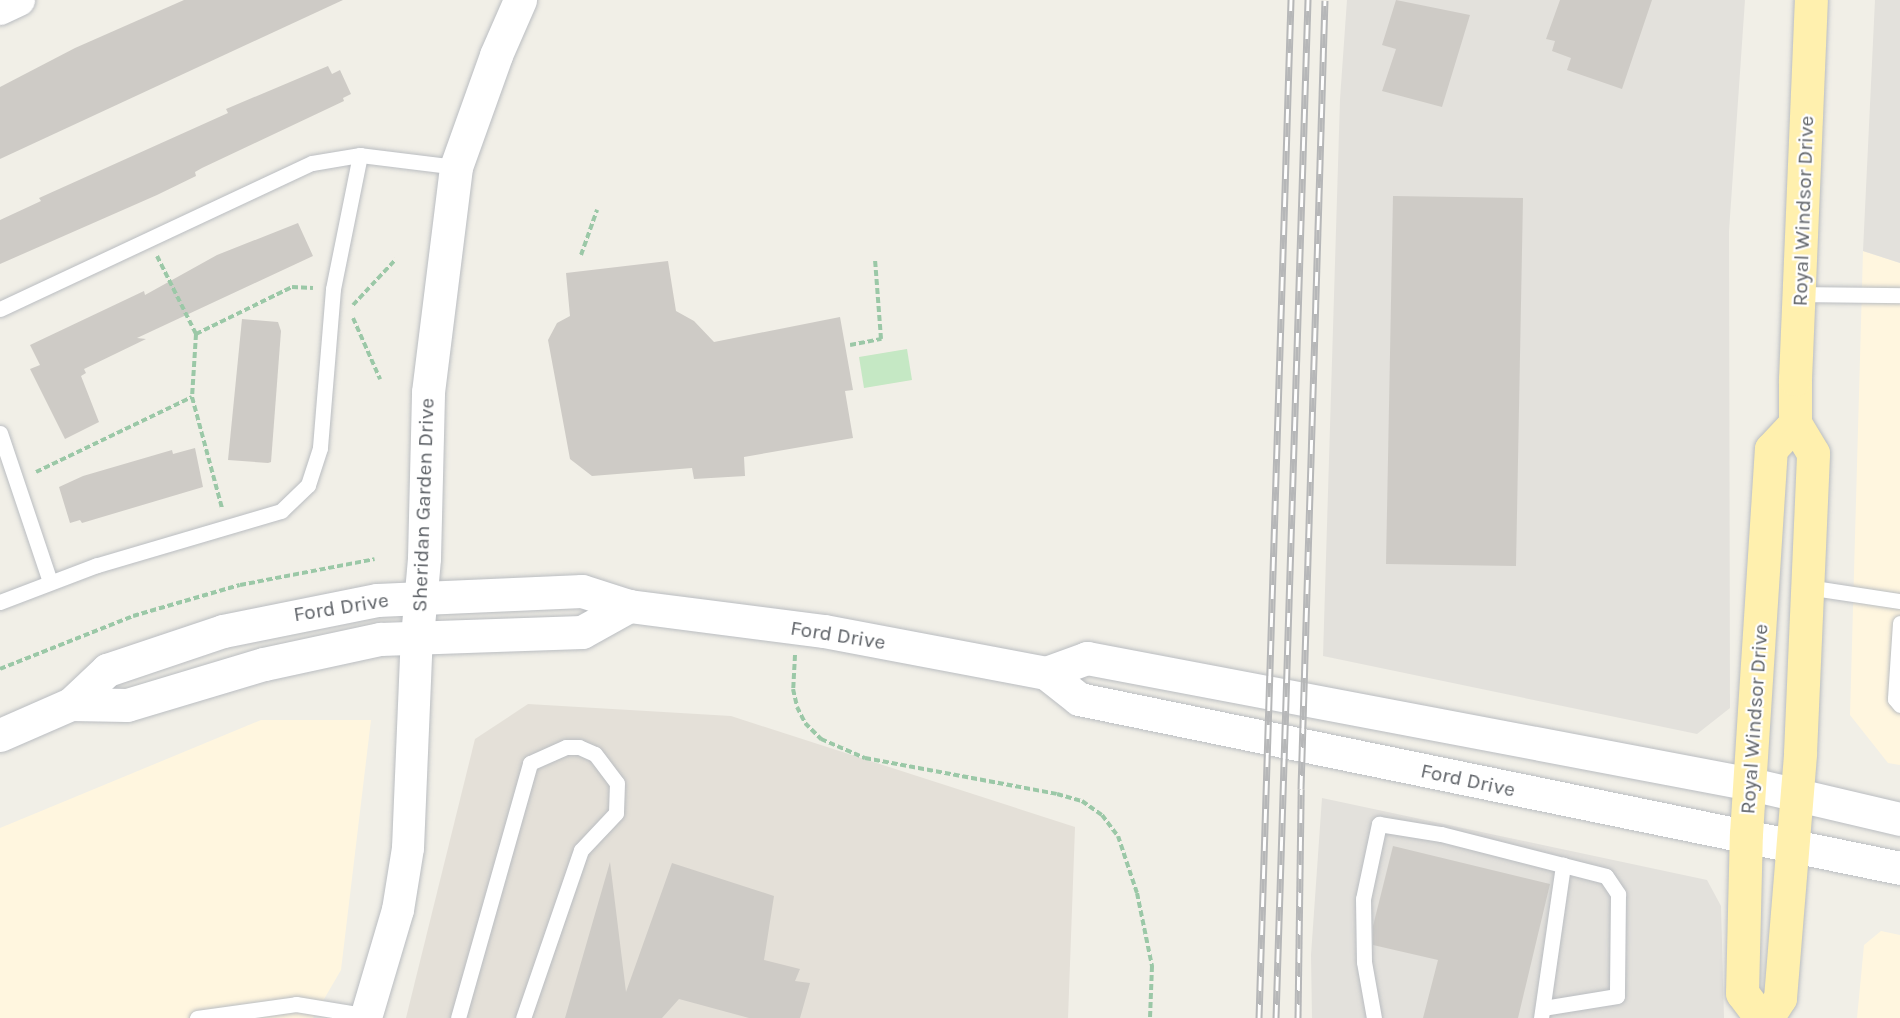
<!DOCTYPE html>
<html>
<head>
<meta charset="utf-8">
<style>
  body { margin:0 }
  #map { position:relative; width:1900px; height:1018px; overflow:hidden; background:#f1efe7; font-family:Karla,sans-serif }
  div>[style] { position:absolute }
  .commercial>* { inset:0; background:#fff6df }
  .industrial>* { inset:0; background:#e3e1dc }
  .education>* { inset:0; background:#e4e0d8 }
  .green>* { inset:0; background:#c5e8c4 }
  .building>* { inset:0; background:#cecbc6 }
  .path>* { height:4px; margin-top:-2px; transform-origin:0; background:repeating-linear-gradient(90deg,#9bc8a7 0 6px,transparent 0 9px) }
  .roads { filter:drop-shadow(0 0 2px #babdc1) drop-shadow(0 0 2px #babdc1) }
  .lane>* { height:15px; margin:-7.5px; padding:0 7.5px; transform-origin:7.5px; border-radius:7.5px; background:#fff }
  .street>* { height:32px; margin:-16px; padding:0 16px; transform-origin:16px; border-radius:16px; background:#fff }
  .secondary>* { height:33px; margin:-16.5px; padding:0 16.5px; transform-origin:16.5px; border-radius:16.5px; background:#fff }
  .primary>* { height:33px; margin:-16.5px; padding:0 16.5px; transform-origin:16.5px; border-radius:16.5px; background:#fff0ae }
  .rail>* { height:7px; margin-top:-3.5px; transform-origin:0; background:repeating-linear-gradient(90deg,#fff 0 14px,#b6b7b8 0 28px); box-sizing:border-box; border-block:2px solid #b6b7b8 }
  span { translate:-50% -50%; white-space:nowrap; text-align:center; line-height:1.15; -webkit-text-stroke:4.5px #fff; paint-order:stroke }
  .street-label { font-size:21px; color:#5f6368 }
</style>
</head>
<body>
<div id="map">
  <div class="commercial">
    <div style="clip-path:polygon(1863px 251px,1900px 263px,1900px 765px,1888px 763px,1850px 715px)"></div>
    <div style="clip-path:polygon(261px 720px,371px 720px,341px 970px,313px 1018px,0 1018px,0 828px)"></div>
    <div style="clip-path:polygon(1881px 931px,1900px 935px,1900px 1018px,1857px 1018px,1864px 945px)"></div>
  </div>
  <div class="industrial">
    <div style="clip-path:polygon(1347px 0,1745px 0,1729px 231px,1730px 708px,1697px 734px,1323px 656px,1340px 99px)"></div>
    <div style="clip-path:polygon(1875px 0,1900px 0,1900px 263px,1863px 251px)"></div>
    <div style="clip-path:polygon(1322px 798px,1707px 880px,1721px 906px,1724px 1018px,1312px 1018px,1311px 955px)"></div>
  </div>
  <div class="education">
    <div style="clip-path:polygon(528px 704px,731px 716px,1075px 827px,1068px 1018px,406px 1018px,475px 739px)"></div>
  </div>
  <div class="green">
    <div style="clip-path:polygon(907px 349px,912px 380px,864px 388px,859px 357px)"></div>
  </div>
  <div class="building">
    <div style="clip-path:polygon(184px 0,343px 0,0 159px,0 87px,75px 48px)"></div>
    <div style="clip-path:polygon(1396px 0,1470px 15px,1442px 107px,1382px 91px,1396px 49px,1382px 45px)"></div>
    <div style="clip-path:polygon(1560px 0,1652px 0,1622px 89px,1567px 70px,1571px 58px,1552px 51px,1555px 41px,1546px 39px)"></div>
    <div style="clip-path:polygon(328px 66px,332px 74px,340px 70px,351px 94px,343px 98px,344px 101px,202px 168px,195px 172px,196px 176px,157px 195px,0 264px,0 220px,41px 201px,39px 198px,228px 113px,226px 109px)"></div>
    <div style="clip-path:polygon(1393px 196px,1523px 198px,1516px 566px,1386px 564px)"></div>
    <div style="clip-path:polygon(298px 223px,313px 256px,137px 338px,146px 339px,84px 369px,86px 373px,81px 376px,99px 422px,65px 439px,30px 369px,40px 365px,30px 345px,144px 291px,145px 295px,217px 255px)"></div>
    <div style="clip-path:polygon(668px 261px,676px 311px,694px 321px,714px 342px,840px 317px,853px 390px,845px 391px,853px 438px,744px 457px,745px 476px,694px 479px,692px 468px,592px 476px,570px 459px,548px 340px,557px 323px,570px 316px,566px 273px)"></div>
    <div style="clip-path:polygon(242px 319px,278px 322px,281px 331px,271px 462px,268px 463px,228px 460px)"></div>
    <div style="clip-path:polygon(195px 448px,203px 487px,82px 523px,80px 520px,70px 523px,59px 487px,83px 476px,172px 450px,173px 454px)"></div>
    <div style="clip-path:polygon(1393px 846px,1550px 884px,1518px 1018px,1423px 1018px,1438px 960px,1373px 945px,1373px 926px)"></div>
    <div style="clip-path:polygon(610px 862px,626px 992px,672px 863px,774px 896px,764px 960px,800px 969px,795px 981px,810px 983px,800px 1018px,749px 1018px,679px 999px,662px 1018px,565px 1018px)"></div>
  </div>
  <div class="path">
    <div style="left:581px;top:255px;width:48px;rotate:-70.4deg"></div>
    <div style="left:157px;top:256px;width:87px;rotate:63.4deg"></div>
    <div style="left:196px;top:334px;width:63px;rotate:93.6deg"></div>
    <div style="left:192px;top:397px;width:115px;rotate:74.9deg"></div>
    <div style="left:353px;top:305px;width:63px;rotate:-46.9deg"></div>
    <div style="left:353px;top:318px;width:67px;rotate:66.1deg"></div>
    <div style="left:196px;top:334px;width:107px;rotate:-26.1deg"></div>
    <div style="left:292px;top:287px;width:21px;rotate:3deg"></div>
    <div style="left:850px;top:345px;width:32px;rotate:-11deg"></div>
    <div style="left:881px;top:339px;width:80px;rotate:-94.3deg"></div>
    <div style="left:36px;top:472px;width:173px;rotate:-25.7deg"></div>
    <div style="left:795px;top:655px;width:34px;rotate:93deg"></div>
    <div style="left:793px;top:689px;width:18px;rotate:77deg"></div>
    <div style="left:797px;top:707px;width:18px;rotate:63deg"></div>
    <div style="left:805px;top:723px;width:23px;rotate:45deg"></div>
    <div style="left:821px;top:739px;width:48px;rotate:23.4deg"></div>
    <div style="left:865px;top:758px;width:195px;rotate:10.6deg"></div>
    <div style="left:1057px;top:794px;width:26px;rotate:16deg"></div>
    <div style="left:1082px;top:801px;width:24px;rotate:35deg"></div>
    <div style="left:1102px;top:815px;width:26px;rotate:53deg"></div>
    <div style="left:1118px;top:836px;width:60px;rotate:71.6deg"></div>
    <div style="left:1137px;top:893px;width:75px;rotate:78.4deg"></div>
    <div style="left:1152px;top:966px;width:52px;rotate:92.2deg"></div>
    <div style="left:0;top:669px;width:143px;rotate:-21.7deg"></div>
    <div style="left:133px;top:616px;width:111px;rotate:-16.2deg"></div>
    <div style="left:240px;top:585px;width:137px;rotate:-10.9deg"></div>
  </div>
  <div class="roads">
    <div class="lane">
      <div style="left:360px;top:155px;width:97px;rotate:7.1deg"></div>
      <div style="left:1800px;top:294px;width:100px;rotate:0.6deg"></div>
      <div style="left:0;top:309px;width:344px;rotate:-25.1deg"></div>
      <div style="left:312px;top:163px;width:49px;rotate:-9.5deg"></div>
      <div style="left:360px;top:155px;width:137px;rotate:101.4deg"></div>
      <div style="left:333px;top:289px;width:160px;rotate:94.7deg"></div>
      <div style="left:320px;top:448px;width:39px;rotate:108deg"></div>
      <div style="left:308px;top:485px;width:37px;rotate:136deg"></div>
      <div style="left:281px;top:511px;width:192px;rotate:163.6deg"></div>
      <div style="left:97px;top:565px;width:104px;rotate:159.1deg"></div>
      <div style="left:0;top:433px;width:157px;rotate:71.4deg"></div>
      <div style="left:1807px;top:587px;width:94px;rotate:8.6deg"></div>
      <div style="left:1900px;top:623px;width:76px;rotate:93.8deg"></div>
      <div style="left:1895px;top:699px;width:8px;rotate:50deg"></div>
      <div style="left:197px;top:1018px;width:100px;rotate:-8deg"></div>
      <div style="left:296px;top:1004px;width:74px;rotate:9.3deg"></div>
      <div style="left:458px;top:1018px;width:265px;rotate:-74.2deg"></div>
      <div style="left:530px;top:763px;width:39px;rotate:-24deg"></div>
      <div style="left:566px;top:747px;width:13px"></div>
      <div style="left:579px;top:747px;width:17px;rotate:24deg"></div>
      <div style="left:595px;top:754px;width:36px;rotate:53deg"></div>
      <div style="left:617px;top:783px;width:30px;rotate:92deg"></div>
      <div style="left:616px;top:813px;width:51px;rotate:133.4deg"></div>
      <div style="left:581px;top:850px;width:178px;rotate:109deg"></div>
      <div style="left:1374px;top:1018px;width:57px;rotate:-100.1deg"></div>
      <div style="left:1364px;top:962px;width:63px;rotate:-90.9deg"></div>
      <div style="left:1363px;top:899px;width:77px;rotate:-78deg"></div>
      <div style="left:1379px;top:824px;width:63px;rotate:9.2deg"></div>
      <div style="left:1441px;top:834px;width:126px;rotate:14.3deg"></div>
      <div style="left:1541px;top:1018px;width:155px;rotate:-81.8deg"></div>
      <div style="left:1563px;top:865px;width:44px;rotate:14.3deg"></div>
      <div style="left:1606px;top:876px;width:22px;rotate:56deg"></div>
      <div style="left:1618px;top:894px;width:102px;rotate:90.6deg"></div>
      <div style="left:1617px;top:996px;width:74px;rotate:170.7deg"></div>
    </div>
    <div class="street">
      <div style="left:0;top:9px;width:21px;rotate:-25deg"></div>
      <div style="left:366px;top:1018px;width:113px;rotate:-73.5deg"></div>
      <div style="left:398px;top:910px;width:63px;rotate:-80.8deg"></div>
      <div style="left:408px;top:848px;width:211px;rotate:-87.6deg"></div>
    </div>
    <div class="secondary">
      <div style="left:417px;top:637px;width:79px;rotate:-84.9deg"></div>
      <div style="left:424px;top:558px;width:166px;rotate:-88.6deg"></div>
      <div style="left:428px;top:392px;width:227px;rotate:-82.9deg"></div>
      <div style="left:456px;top:167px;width:119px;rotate:-70.3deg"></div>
      <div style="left:496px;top:55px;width:60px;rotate:-66.4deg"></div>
      <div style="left:1046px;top:673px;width:44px;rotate:-20.1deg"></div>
      <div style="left:1087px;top:658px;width:676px;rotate:10.74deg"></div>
      <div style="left:1751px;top:784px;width:153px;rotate:13.2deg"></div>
      <div style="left:71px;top:704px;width:56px;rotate:1deg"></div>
      <div style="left:127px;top:705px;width:143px;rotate:-16.7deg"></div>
      <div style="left:264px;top:664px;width:119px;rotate:-12.2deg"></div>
      <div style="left:380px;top:639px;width:202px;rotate:-2deg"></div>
      <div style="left:582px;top:632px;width:54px;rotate:-29deg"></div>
      <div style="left:0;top:735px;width:77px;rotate:-23.6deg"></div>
      <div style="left:71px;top:704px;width:50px;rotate:-43.4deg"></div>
      <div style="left:107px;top:670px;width:122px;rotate:-18.6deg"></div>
      <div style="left:223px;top:631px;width:157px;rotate:-11.4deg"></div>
      <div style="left:377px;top:600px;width:205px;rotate:-2.5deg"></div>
      <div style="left:582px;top:591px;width:49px;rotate:17.7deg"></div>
      <div style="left:629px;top:606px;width:197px;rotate:7.3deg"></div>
      <div style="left:824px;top:631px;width:226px;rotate:10.7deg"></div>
      <div style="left:1046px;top:673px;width:42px;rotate:38.2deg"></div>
      <div style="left:1079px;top:699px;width:838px;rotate:11.63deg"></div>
    </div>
    <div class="primary">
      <div style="left:1761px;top:1018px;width:31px;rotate:-127deg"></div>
      <div style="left:1742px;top:993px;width:159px;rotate:-88.6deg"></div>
      <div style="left:1746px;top:834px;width:386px;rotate:-86.3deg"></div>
      <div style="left:1771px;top:449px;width:35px;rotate:-47deg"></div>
      <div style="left:1767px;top:1018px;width:24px;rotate:-57deg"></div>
      <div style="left:1780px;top:998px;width:246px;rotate:-85.3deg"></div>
      <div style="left:1800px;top:753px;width:300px;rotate:-87.5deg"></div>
      <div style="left:1813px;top:453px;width:35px;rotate:-121deg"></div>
      <div style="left:1795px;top:423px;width:44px;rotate:-90deg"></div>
      <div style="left:1795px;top:379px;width:379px;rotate:-87.6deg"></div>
    </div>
  </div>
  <div class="rail">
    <div style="left:1259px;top:1018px;width:1019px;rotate:-88.2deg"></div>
    <div style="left:1276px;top:1018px;width:1019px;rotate:-88.2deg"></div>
    <div style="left:1298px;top:1018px;width:229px;rotate:-89.2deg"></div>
    <div style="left:1301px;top:789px;width:789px;rotate:-88.26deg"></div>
  </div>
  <div class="street-label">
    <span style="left:1803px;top:211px;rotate:-88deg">Royal Windsor Drive</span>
    <span style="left:423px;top:505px;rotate:-88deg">Sheridan Garden Drive</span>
    <span style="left:341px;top:607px;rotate:-9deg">Ford Drive</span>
    <span style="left:838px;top:635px;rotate:9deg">Ford Drive</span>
    <span style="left:1754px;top:719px;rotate:-86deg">Royal Windsor Drive</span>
    <span style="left:1468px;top:780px;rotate:12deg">Ford Drive</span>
  </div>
</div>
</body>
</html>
